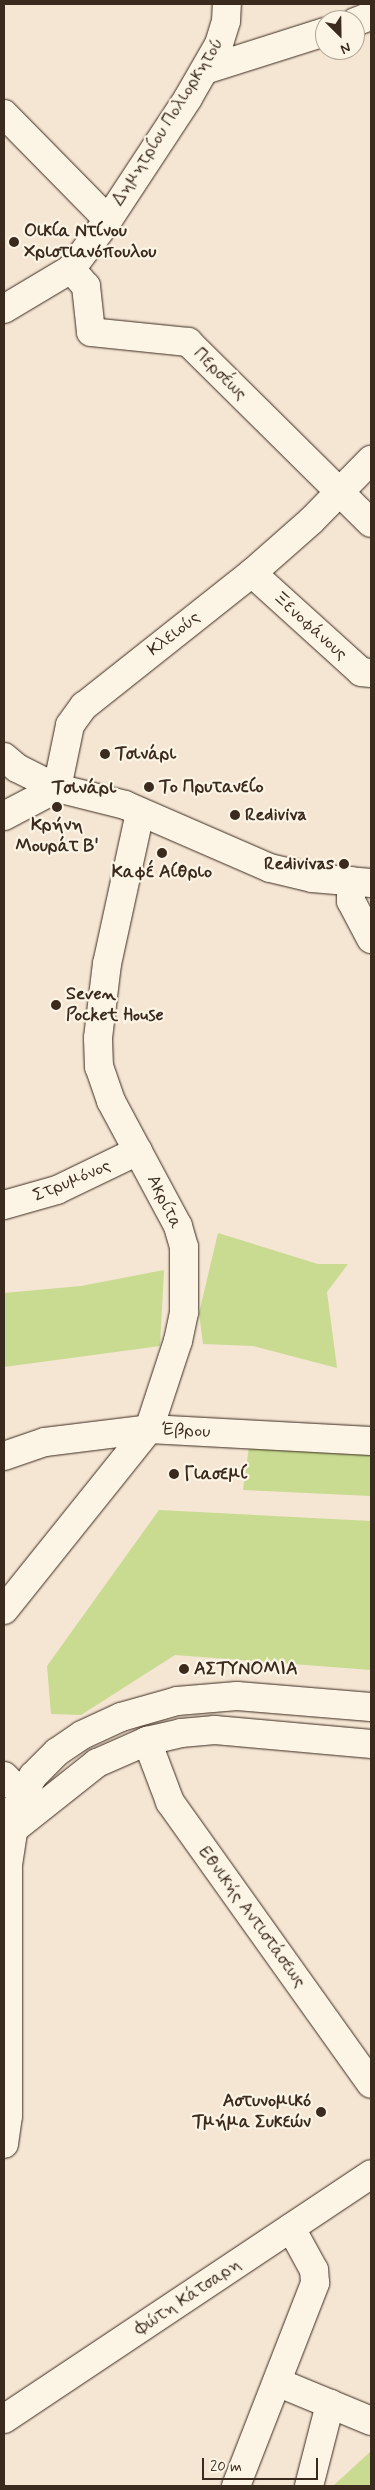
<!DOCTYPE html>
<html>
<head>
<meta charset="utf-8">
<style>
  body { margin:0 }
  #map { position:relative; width:375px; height:2490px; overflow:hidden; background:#f5e5d3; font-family:Mynerve,sans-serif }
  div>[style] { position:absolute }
  .green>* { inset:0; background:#c8db90 }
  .roads { filter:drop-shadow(0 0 1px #3b2a1e) drop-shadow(0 0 1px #3b2a1e) }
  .street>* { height:28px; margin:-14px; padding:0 14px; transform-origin:14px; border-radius:14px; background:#fcf5e5 }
  .secondary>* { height:28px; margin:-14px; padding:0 14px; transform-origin:14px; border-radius:14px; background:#fcf5e5 }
  .dots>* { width:14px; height:14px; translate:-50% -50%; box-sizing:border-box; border:2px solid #fcf5e5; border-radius:50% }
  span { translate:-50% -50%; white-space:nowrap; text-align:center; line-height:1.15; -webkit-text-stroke:4.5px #fcf5e5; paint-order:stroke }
  .street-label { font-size:18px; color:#3b2a1e }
  .poi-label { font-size:18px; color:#3b2a1e; font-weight:700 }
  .left { translate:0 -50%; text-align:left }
  .right { translate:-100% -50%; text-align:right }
  .neighbourhood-label { font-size:19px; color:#3b2a1e; font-weight:700 }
  .frame { position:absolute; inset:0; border:5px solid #3b2a1e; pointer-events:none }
  .north { position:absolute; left:315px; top:10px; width:50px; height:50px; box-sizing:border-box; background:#fcf5e5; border:1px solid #afa495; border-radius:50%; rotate:157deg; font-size:14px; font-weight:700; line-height:20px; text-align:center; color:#3b2a1e }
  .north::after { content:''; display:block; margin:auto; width:18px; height:22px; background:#3b2a1e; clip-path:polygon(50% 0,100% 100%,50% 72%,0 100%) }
  .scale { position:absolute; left:202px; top:2458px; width:116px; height:22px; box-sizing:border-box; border:2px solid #3b2a1e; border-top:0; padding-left:6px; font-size:15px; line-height:18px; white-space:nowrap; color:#3b2a1e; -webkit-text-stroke:4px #fcf5e5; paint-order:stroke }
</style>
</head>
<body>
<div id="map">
  <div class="green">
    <div style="clip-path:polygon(218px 1233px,318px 1264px,348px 1264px,327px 1292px,337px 1368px,253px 1346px,203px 1344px,199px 1313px)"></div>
    <div style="clip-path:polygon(164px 1270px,160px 1346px,4px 1367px,4px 1293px,81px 1286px)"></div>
    <div style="clip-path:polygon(249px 1447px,371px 1455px,371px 1496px,243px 1490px)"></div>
    <div style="clip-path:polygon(159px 1510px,371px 1521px,371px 1670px,175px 1655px,81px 1715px,51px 1714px,47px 1666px)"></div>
    <div style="clip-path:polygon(371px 2451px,371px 2486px,333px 2486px)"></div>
  </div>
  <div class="roads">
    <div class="street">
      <div style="left:355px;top:22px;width:17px;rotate:-21deg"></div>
      <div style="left:205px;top:70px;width:126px;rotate:-17.6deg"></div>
      <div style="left:4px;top:114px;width:148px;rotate:45.5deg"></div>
      <div style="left:71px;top:269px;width:23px;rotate:49deg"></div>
      <div style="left:86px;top:286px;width:46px;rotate:83.8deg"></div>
      <div style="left:91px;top:332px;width:98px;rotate:5.9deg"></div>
      <div style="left:188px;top:342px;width:257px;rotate:44.7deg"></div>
      <div style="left:4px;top:309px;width:78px;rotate:-30.8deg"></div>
      <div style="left:71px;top:269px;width:61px;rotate:-52.9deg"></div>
      <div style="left:108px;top:220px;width:146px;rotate:-56.7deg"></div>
      <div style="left:188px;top:98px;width:62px;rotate:-60.1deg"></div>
      <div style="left:219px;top:44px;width:24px;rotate:-73deg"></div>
      <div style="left:226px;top:21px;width:17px;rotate:-87deg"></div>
      <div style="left:252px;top:573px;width:147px;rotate:42.2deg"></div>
      <div style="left:361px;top:672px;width:10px;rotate:6deg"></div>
      <div style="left:4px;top:757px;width:17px;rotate:40deg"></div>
      <div style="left:17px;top:768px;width:45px;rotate:26.6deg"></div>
      <div style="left:57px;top:788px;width:70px;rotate:14deg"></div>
      <div style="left:125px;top:805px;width:158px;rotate:23.5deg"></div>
      <div style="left:270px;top:868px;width:43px;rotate:13.4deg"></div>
      <div style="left:312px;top:878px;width:59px;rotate:4.8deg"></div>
      <div style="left:57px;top:788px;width:64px;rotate:-78.3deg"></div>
      <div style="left:70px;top:725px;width:24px;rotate:-54deg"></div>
      <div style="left:84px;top:706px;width:214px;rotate:-38.4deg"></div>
      <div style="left:252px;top:573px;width:79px;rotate:-41.4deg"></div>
      <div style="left:311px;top:521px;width:86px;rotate:-45.5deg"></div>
      <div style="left:4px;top:816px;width:60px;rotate:-27.8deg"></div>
      <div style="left:351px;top:881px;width:20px;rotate:90deg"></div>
      <div style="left:351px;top:901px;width:43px;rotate:62.2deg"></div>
      <div style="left:4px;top:1205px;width:55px;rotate:-15.8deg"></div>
      <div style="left:57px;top:1190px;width:90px;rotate:-25.7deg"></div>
      <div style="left:4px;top:1456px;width:43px;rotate:-18.9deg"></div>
      <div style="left:45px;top:1442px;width:105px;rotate:-7.1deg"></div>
      <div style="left:149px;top:1429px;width:222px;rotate:3.1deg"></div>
      <div style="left:4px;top:1610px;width:232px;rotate:-51.3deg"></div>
      <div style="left:149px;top:1429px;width:93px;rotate:-71.8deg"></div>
      <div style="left:178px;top:1341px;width:30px;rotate:-78deg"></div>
      <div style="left:184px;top:1312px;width:65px;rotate:-90deg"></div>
      <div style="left:184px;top:1247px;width:22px;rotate:-106deg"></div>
      <div style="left:178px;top:1226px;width:142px;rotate:-118.2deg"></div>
      <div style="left:111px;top:1101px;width:36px;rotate:-109deg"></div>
      <div style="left:99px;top:1067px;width:29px;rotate:-92deg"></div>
      <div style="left:98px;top:1038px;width:75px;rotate:-83.1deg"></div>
      <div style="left:107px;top:964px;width:155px;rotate:-77.7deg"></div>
      <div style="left:147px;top:1741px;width:65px;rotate:69.3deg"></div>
      <div style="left:170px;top:1802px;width:346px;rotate:54.5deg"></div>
      <div style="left:4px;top:1776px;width:24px;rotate:45deg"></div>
      <div style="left:277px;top:2382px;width:102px;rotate:22.5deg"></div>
      <div style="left:4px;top:2419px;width:441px;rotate:-33.7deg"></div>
      <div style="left:236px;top:2486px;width:218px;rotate:-68.7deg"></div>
      <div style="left:315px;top:2283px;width:13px;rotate:-94deg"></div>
      <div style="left:314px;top:2270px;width:48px;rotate:-118.7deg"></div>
      <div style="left:309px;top:2486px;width:85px;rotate:-75.6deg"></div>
    </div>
    <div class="secondary">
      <div style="left:15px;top:1828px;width:105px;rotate:-38.4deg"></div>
      <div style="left:97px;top:1763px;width:55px;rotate:-23.7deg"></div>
      <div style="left:147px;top:1741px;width:35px;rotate:-13deg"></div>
      <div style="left:181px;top:1733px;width:34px;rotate:-5deg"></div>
      <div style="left:215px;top:1730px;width:157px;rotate:5.1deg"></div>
      <div style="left:4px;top:2144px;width:28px;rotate:-82deg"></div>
      <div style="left:8px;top:2116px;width:251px;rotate:-90deg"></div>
      <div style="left:8px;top:1865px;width:60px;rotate:-81.3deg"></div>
      <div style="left:17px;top:1806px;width:34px;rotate:-62deg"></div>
      <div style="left:33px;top:1776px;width:34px;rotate:-45deg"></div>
      <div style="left:57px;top:1752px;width:30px;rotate:-34deg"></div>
      <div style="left:82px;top:1735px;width:43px;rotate:-24.8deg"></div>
      <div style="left:121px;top:1717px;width:58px;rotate:-15.9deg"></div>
      <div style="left:177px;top:1701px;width:60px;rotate:-4.8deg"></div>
      <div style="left:237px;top:1696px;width:134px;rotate:4.7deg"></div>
    </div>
  </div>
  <div class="dots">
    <div style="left:14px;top:242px;background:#3b2a1e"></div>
    <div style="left:105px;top:754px;background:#3b2a1e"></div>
    <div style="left:149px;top:787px;background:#3b2a1e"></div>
    <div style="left:57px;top:807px;background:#3b2a1e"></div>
    <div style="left:235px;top:815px;background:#3b2a1e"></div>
    <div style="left:162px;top:853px;background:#3b2a1e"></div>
    <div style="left:344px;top:864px;background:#3b2a1e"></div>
    <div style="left:56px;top:1005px;background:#3b2a1e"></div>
    <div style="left:174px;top:1474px;background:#3b2a1e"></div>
    <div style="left:184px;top:1669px;background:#3b2a1e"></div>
    <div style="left:321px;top:2112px;background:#3b2a1e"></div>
  </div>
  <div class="street-label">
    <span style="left:168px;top:122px;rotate:-58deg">Δημητρίου Πολιορκητού</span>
    <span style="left:220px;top:374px;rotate:44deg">Περσέως</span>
    <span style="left:310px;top:626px;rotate:42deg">Ξενοφάνους</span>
    <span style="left:174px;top:634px;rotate:-38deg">Κλειούς</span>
    <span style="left:72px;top:1181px;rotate:-23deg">Στρυμόνος</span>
    <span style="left:164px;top:1202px;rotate:64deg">Ακρίτα</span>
    <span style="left:186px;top:1431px;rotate:3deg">Έβρου</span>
    <span style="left:252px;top:1917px;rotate:54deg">Εθνικής Αντιστάσεως</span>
    <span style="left:188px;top:2297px;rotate:-34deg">Φώτη Κάτσαρη</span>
  </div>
  <div class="poi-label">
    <span class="left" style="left:24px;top:242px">Οικία Ντίνου<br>Χριστιανόπουλου</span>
    <span class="left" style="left:115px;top:754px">Τσινάρι</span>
    <span class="left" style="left:159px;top:787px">Το Πρυτανείο</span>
    <span class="left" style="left:245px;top:815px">Rediviva</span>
    <span style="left:57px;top:836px">Κρήνη<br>Μουράτ Β'</span>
    <span class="right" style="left:334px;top:864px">Redivivas</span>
    <span style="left:162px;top:872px">Καφέ Αίθριο</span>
    <span class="left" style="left:66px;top:1005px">Seven<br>Pocket House</span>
    <span class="left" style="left:184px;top:1474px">Γιασεμί</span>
    <span class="left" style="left:194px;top:1669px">ΑΣΤΥΝΟΜΙΑ</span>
    <span class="right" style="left:311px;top:2112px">Αστυνομικό<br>Τμήμα Συκεών</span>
  </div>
  <div class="neighbourhood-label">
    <span style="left:84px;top:788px">Τσινάρι</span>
  </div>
  <div class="frame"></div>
  <div class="north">N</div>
  <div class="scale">20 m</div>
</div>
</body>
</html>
